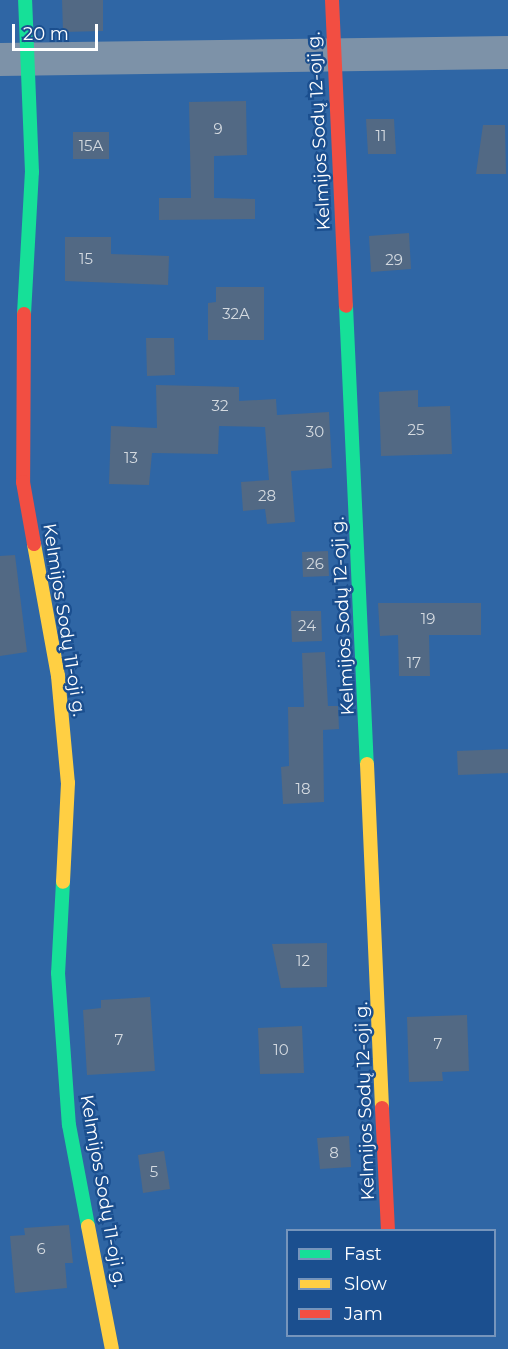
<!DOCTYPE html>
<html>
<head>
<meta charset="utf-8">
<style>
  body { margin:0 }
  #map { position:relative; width:508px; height:1349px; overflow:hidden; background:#365274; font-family:Montserrat,sans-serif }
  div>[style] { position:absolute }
  .green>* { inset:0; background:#2f66a5 }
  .building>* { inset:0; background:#526984 }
  .street>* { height:33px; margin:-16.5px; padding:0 16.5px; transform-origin:16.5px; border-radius:16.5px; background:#7d92a8 }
  .fast>* { height:14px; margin:-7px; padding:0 7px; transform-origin:7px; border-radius:7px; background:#16e098 }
  .slow>* { height:14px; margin:-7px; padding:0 7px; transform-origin:7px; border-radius:7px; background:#ffcf43 }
  .jam>* { height:14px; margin:-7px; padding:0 7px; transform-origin:7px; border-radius:7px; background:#f24e42 }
  span { translate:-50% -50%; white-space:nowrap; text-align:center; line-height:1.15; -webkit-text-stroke:5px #1b4f8f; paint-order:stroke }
  .number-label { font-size:15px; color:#d4dae0 }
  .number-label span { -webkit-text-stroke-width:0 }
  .street-label { font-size:18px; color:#fff }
  .legend { position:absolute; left:286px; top:1229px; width:210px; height:108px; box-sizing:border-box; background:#1b4f8f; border:2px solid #7695bc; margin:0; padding:8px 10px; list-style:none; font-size:18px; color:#fff }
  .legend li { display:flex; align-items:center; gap:12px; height:30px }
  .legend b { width:30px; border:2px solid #7695bc }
  .scale { position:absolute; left:12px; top:24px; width:86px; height:27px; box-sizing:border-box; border:3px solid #fff; border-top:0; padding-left:8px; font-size:18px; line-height:21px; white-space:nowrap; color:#fff; -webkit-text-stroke:4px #1b4f8f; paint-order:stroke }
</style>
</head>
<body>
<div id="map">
  <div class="green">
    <div style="clip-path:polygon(evenodd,0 0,508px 0,508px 1349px,0 1349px,0 0,288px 1230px,494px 1230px,494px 1336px,288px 1336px,288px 1230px)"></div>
  </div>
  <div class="building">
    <div style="clip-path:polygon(62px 0,103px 0,103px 31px,63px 32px)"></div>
    <div style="clip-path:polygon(246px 101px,247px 155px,214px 156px,214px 198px,255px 199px,255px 219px,159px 220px,159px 198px,191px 198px,189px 102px)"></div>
    <div style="clip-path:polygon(366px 119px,394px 119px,396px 154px,368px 154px)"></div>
    <div style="clip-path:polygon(483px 125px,505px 125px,506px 174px,476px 174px)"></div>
    <div style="clip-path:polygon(73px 132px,109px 132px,109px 159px,73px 159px)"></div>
    <div style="clip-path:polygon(409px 233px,411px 269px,371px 272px,369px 236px)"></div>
    <div style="clip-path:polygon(65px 237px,111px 237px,111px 254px,169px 256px,168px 285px,65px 281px)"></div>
    <div style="clip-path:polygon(216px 287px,264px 287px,264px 340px,208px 340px,208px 303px,216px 302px)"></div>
    <div style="clip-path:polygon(146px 338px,174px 338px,175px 375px,147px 376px)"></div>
    <div style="clip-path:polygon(156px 385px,239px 387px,239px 401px,276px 399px,277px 415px,329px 412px,332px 468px,291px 471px,295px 522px,267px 524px,265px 509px,243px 511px,241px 482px,269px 480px,265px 427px,219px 426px,218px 454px,152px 453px,149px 485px,109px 484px,111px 426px,157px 428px)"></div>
    <div style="clip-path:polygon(418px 390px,418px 407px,450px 406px,452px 454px,381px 456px,379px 392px)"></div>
    <div style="clip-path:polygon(328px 551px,329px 576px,303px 577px,302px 552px)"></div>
    <div style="clip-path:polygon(15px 555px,27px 652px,0 656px,0 556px)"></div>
    <div style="clip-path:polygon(378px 603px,481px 603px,481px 635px,429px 635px,430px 676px,399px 676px,398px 635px,380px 636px)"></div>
    <div style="clip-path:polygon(291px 611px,321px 611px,322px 641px,292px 642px)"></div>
    <div style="clip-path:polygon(325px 652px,328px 706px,338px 706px,339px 729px,323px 730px,324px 802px,283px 804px,281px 767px,289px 766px,288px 707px,304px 707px,302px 653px)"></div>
    <div style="clip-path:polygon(508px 749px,508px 773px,458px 775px,457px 751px)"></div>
    <div style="clip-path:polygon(327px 943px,327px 987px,281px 988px,272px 944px)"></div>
    <div style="clip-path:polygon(150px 997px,155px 1071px,87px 1075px,83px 1010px,101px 1008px,101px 1000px)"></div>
    <div style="clip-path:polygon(467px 1015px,469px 1071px,442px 1072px,443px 1081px,409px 1082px,407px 1017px)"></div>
    <div style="clip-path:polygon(302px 1026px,304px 1073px,260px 1074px,258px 1028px)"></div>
    <div style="clip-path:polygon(349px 1136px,351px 1167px,320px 1169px,317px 1138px)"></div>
    <div style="clip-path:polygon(164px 1151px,170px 1189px,143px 1193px,138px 1155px)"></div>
    <div style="clip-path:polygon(69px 1225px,73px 1263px,65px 1263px,67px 1288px,15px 1293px,10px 1236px,25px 1235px,24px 1228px)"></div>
  </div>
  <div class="street">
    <div style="left:0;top:59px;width:508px;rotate:-0.79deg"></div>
  </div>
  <div class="fast">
    <div style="left:346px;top:306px;width:458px;rotate:87.4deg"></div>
    <div style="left:24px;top:314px;width:142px;rotate:-86.8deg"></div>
    <div style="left:32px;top:172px;width:172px;rotate:-92.3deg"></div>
    <div style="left:63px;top:882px;width:91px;rotate:93.1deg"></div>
    <div style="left:58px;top:973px;width:152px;rotate:85.9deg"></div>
    <div style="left:69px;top:1125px;width:103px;rotate:79.3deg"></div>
  </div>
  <div class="slow">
    <div style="left:34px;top:544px;width:134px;rotate:79.7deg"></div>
    <div style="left:58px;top:676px;width:107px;rotate:84.7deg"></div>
    <div style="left:68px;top:783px;width:99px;rotate:92.9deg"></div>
    <div style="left:367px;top:764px;width:344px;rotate:87.5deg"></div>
    <div style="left:88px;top:1226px;width:125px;rotate:79deg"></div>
  </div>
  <div class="jam">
    <div style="left:332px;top:0;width:306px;rotate:87.4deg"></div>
    <div style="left:24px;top:314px;width:168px;rotate:90.3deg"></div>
    <div style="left:23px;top:482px;width:63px;rotate:79.9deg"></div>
    <div style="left:382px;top:1108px;width:122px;rotate:87.2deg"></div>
  </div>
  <div class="number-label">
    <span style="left:218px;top:129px">9</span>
    <span style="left:381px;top:136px">11</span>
    <span style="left:91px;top:146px">15A</span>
    <span style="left:86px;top:259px">15</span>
    <span style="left:394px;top:260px">29</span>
    <span style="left:236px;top:314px">32A</span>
    <span style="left:220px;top:406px">32</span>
    <span style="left:416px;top:430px">25</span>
    <span style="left:315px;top:432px">30</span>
    <span style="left:131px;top:458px">13</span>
    <span style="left:267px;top:496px">28</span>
    <span style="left:315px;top:564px">26</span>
    <span style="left:428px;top:619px">19</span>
    <span style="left:307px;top:626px">24</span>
    <span style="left:414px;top:663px">17</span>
    <span style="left:303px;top:789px">18</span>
    <span style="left:303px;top:961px">12</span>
    <span style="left:119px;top:1040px">7</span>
    <span style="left:438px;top:1044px">7</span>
    <span style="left:281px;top:1050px">10</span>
    <span style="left:334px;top:1153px">8</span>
    <span style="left:154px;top:1172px">5</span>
    <span style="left:41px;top:1249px">6</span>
  </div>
  <div class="street-label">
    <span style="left:319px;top:131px;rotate:-93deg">Kelmijos Sodų 12-oji g.</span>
    <span style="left:343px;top:616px;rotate:-93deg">Kelmijos Sodų 12-oji g.</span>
    <span style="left:64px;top:620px;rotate:81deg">Kelmijos Sodų 11-oji g.</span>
    <span style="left:365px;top:1101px;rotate:-92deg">Kelmijos Sodų 12-oji g.</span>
    <span style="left:103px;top:1191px;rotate:80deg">Kelmijos Sodų 11-oji g.</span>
  </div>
  <ul class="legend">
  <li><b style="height:8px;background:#16e098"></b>Fast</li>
  <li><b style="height:8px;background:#ffcf43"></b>Slow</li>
  <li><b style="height:8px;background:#f24e42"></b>Jam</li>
  </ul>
  <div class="scale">20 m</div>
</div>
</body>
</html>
